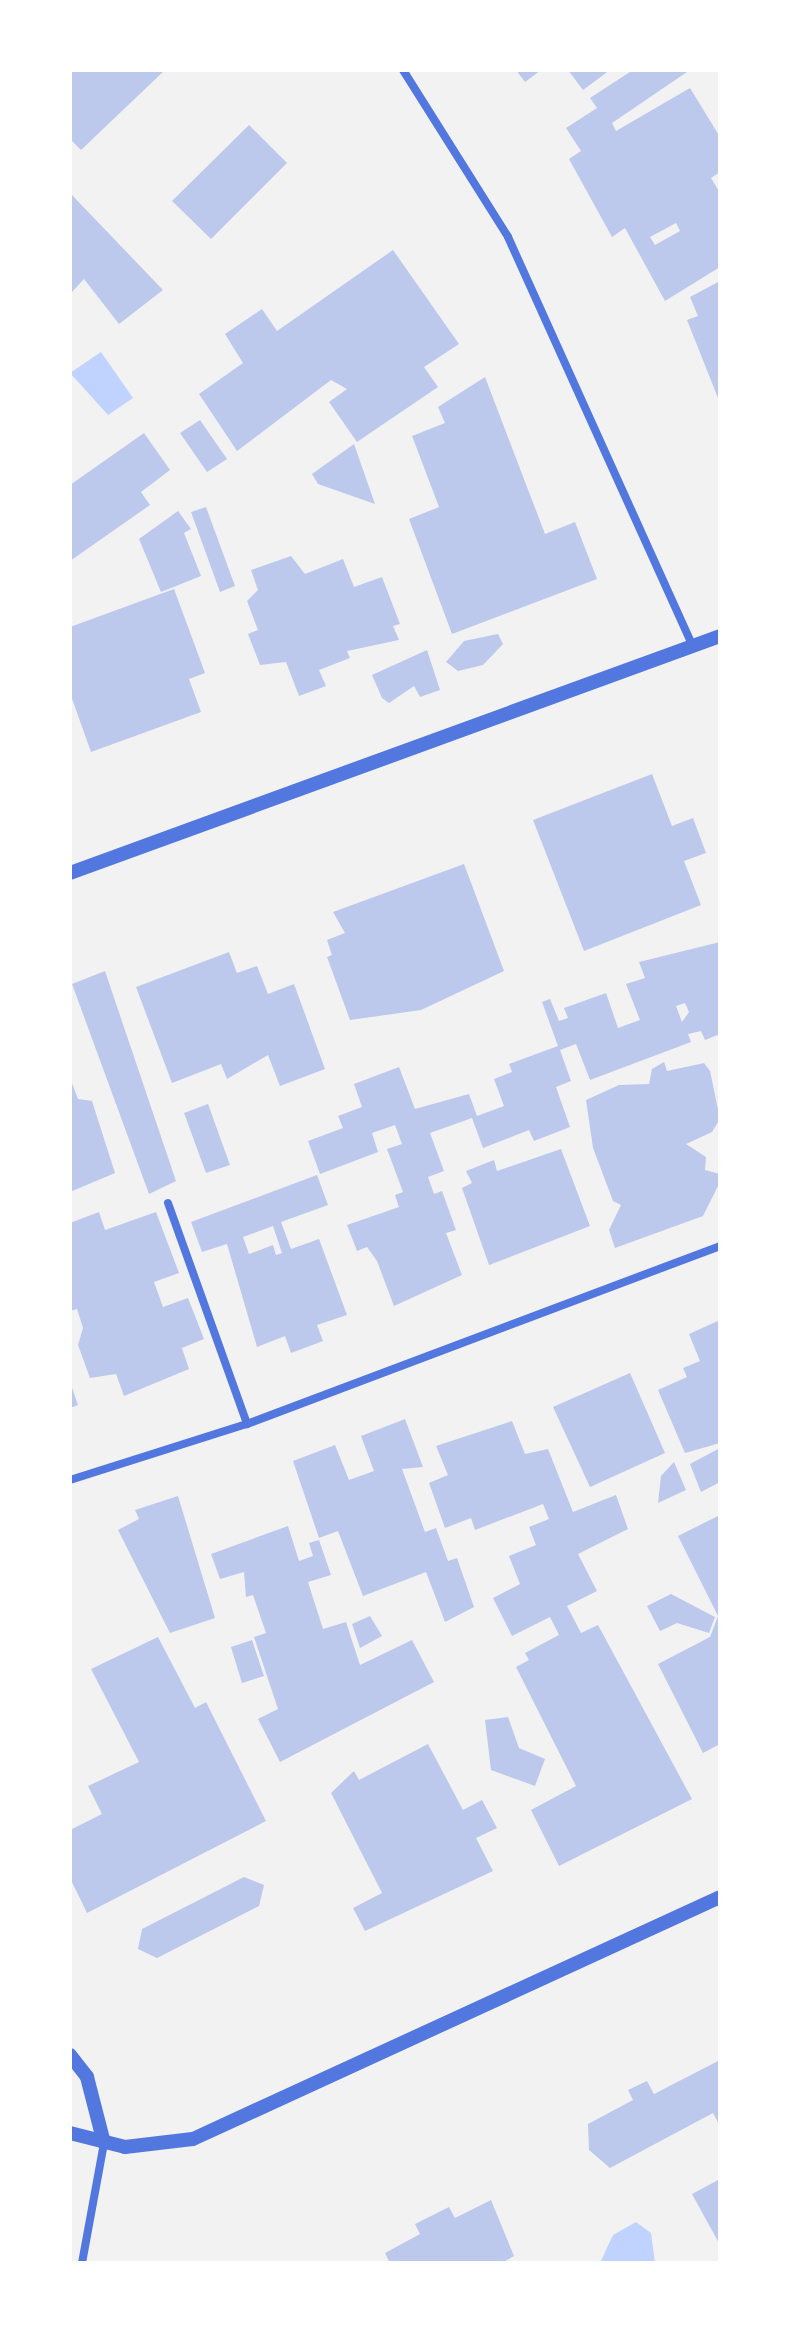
<!DOCTYPE html>
<html>
<head>
<meta charset="utf-8">
<style>
  body { margin:0 }
  #map { position:relative; width:790px; height:2333px; overflow:hidden; background:#f2f2f2; font-family:Mulish,sans-serif }
  div>[style] { position:absolute }
  .water>* { inset:0; background:#bfd3fe }
  .building>* { inset:0; background:#bdc9ec }
  .minor>* { height:8px; margin:-4px; padding:0 4px; transform-origin:4px; border-radius:4px; background:#5277de }
  .tertiary>* { height:14px; margin:-7px; padding:0 7px; transform-origin:7px; border-radius:7px; background:#5277de }
  span { translate:-50% -50%; white-space:nowrap; text-align:center; line-height:1.15; -webkit-text-stroke:6px #fff; paint-order:stroke }
  .frame { position:absolute; inset:0; border:72px solid #fff; pointer-events:none }
</style>
</head>
<body>
<div id="map">
  <div class="water">
    <div style="clip-path:polygon(101px 352px,133px 398px,108px 415px,70px 373px)"></div>
    <div style="clip-path:polygon(636px 2222px,651px 2233px,655px 2263px,600px 2263px,613px 2235px)"></div>
  </div>
  <div class="building">
    <div style="clip-path:polygon(70px 70px,165px 70px,81px 150px,70px 139px)"></div>
    <div style="clip-path:polygon(516px 70px,541px 70px,525px 82px)"></div>
    <div style="clip-path:polygon(568px 70px,610px 70px,583px 90px)"></div>
    <div style="clip-path:polygon(evenodd,633px 70px,690px 70px,612px 123px,616px 131px,690px 88px,720px 137px,720px 172px,711px 178px,720px 193px,720px 267px,665px 301px,625px 228px,612px 237px,569px 159px,581px 151px,566px 128px,597px 108px,590px 98px,633px 70px,676px 223px,680px 231px,655px 245px,650px 237px,676px 223px)"></div>
    <div style="clip-path:polygon(249px 125px,287px 163px,211px 239px,172px 201px)"></div>
    <div style="clip-path:polygon(70px 193px,163px 290px,119px 324px,84px 279px,70px 294px)"></div>
    <div style="clip-path:polygon(393px 250px,459px 344px,424px 367px,438px 387px,357px 442px,329px 402px,347px 389px,331px 380px,237px 451px,199px 394px,243px 363px,225px 334px,262px 309px,277px 331px)"></div>
    <div style="clip-path:polygon(720px 281px,720px 403px,687px 320px,698px 316px,690px 297px)"></div>
    <div style="clip-path:polygon(485px 377px,545px 534px,575px 522px,597px 579px,452px 634px,409px 519px,439px 507px,412px 436px,445px 423px,438px 407px)"></div>
    <div style="clip-path:polygon(200px 420px,227px 459px,207px 472px,180px 433px)"></div>
    <div style="clip-path:polygon(144px 433px,170px 470px,141px 492px,150px 505px,70px 561px,70px 485px)"></div>
    <div style="clip-path:polygon(354px 444px,375px 504px,318px 484px,312px 474px)"></div>
    <div style="clip-path:polygon(206px 507px,235px 586px,220px 592px,191px 512px)"></div>
    <div style="clip-path:polygon(178px 511px,191px 529px,184px 533px,201px 576px,161px 592px,139px 539px)"></div>
    <div style="clip-path:polygon(291px 556px,305px 574px,343px 559px,354px 587px,382px 577px,400px 624px,393px 626px,399px 640px,347px 651px,350px 658px,319px 670px,326px 686px,299px 696px,286px 662px,260px 665px,248px 634px,258px 630px,247px 601px,258px 590px,251px 570px)"></div>
    <div style="clip-path:polygon(174px 589px,205px 673px,189px 679px,201px 712px,91px 752px,70px 693px,70px 627px)"></div>
    <div style="clip-path:polygon(498px 634px,503px 644px,483px 665px,458px 671px,446px 662px,464px 641px)"></div>
    <div style="clip-path:polygon(427px 650px,440px 690px,420px 697px,414px 686px,389px 703px,382px 698px,372px 675px)"></div>
    <div style="clip-path:polygon(652px 774px,672px 826px,693px 818px,706px 853px,684px 861px,701px 905px,584px 951px,533px 820px)"></div>
    <div style="clip-path:polygon(464px 864px,504px 971px,421px 1010px,350px 1020px,327px 957px,332px 955px,327px 940px,345px 933px,333px 912px)"></div>
    <div style="clip-path:polygon(evenodd,720px 942px,720px 1034px,705px 1040px,701px 1031px,688px 1034px,691px 1042px,590px 1080px,576px 1044px,560px 1050px,571px 1081px,556px 1087px,570px 1127px,534px 1141px,529px 1130px,483px 1148px,472px 1118px,430px 1133px,444px 1171px,428px 1177px,434px 1194px,442px 1191px,456px 1230px,446px 1233px,462px 1275px,394px 1306px,377px 1261px,367px 1247px,357px 1251px,347px 1225px,399px 1207px,395px 1195px,403px 1192px,387px 1149px,402px 1144px,395px 1125px,372px 1133px,378px 1152px,320px 1174px,308px 1141px,343px 1128px,338px 1116px,362px 1107px,354px 1084px,399px 1067px,415px 1109px,469px 1094px,477px 1116px,504px 1106px,494px 1079px,512px 1072px,509px 1064px,558px 1046px,542px 1002px,550px 999px,559px 1021px,568px 1018px,564px 1008px,606px 993px,618px 1028px,640px 1020px,626px 984px,645px 978px,639px 962px,720px 942px,685px 1003px,689px 1012px,682px 1022px,676px 1006px,685px 1003px)"></div>
    <div style="clip-path:polygon(229px 952px,237px 973px,257px 966px,268px 994px,294px 984px,325px 1069px,280px 1086px,268px 1055px,227px 1079px,221px 1064px,172px 1083px,136px 987px)"></div>
    <div style="clip-path:polygon(105px 971px,176px 1181px,149px 1194px,72px 984px)"></div>
    <div style="clip-path:polygon(664px 1062px,667px 1071px,704px 1063px,710px 1071px,720px 1119px,712px 1132px,686px 1144px,706px 1157px,705px 1170px,720px 1174px,720px 1182px,703px 1216px,615px 1248px,609px 1230px,621px 1205px,613px 1201px,593px 1148px,586px 1100px,619px 1085px,649px 1084px,652px 1069px)"></div>
    <div style="clip-path:polygon(70px 1078px,78px 1099px,92px 1101px,115px 1173px,70px 1192px)"></div>
    <div style="clip-path:polygon(208px 1104px,230px 1165px,206px 1173px,184px 1113px)"></div>
    <div style="clip-path:polygon(561px 1149px,590px 1226px,489px 1265px,462px 1188px,472px 1183px,466px 1171px,494px 1160px,497px 1171px)"></div>
    <div style="clip-path:polygon(evenodd,317px 1175px,328px 1205px,281px 1222px,291px 1249px,319px 1239px,347px 1315px,317px 1325px,323px 1341px,291px 1353px,285px 1336px,257px 1347px,227px 1244px,202px 1252px,191px 1222px,317px 1175px,273px 1226px,282px 1253px,276px 1255px,273px 1245px,249px 1254px,243px 1237px,273px 1226px)"></div>
    <div style="clip-path:polygon(99px 1212px,105px 1230px,156px 1212px,179px 1273px,154px 1282px,163px 1307px,188px 1298px,204px 1339px,182px 1348px,189px 1369px,124px 1396px,116px 1374px,90px 1378px,78px 1345px,83px 1328px,77px 1309px,70px 1311px,70px 1223px)"></div>
    <div style="clip-path:polygon(720px 1320px,720px 1443px,685px 1453px,658px 1390px,687px 1377px,683px 1368px,700px 1361px,689px 1334px)"></div>
    <div style="clip-path:polygon(630px 1373px,665px 1453px,590px 1487px,553px 1407px)"></div>
    <div style="clip-path:polygon(70px 1382px,78px 1405px,70px 1408px)"></div>
    <div style="clip-path:polygon(405px 1419px,423px 1467px,402px 1469px,425px 1532px,436px 1528px,448px 1561px,457px 1558px,474px 1607px,445px 1622px,426px 1572px,363px 1596px,338px 1531px,319px 1538px,293px 1461px,335px 1445px,349px 1480px,374px 1471px,361px 1436px)"></div>
    <div style="clip-path:polygon(512px 1421px,525px 1454px,548px 1449px,573px 1512px,616px 1495px,628px 1529px,578px 1554px,597px 1591px,567px 1606px,581px 1633px,598px 1625px,692px 1799px,559px 1866px,531px 1810px,576px 1786px,516px 1667px,529px 1660px,525px 1653px,559px 1635px,550px 1617px,512px 1636px,493px 1598px,520px 1584px,509px 1556px,536px 1545px,529px 1527px,549px 1519px,543px 1504px,475px 1530px,471px 1518px,445px 1528px,429px 1483px,448px 1475px,436px 1446px)"></div>
    <div style="clip-path:polygon(720px 1448px,720px 1482px,701px 1492px,690px 1464px)"></div>
    <div style="clip-path:polygon(674px 1462px,686px 1490px,658px 1503px,661px 1476px)"></div>
    <div style="clip-path:polygon(178px 1496px,215px 1618px,170px 1633px,118px 1530px,139px 1519px,135px 1510px)"></div>
    <div style="clip-path:polygon(720px 1515px,720px 1744px,703px 1753px,658px 1664px,710px 1637px,718px 1616px,678px 1536px)"></div>
    <div style="clip-path:polygon(288px 1526px,299px 1561px,313px 1556px,309px 1543px,319px 1540px,331px 1575px,308px 1582px,323px 1629px,346px 1622px,360px 1665px,412px 1640px,434px 1682px,280px 1762px,258px 1719px,278px 1709px,254px 1637px,266px 1633px,253px 1595px,246px 1597px,244px 1572px,220px 1579px,211px 1554px)"></div>
    <div style="clip-path:polygon(671px 1594px,715px 1617px,709px 1633px,677px 1623px,660px 1631px,647px 1606px)"></div>
    <div style="clip-path:polygon(370px 1616px,382px 1636px,360px 1648px,352px 1624px)"></div>
    <div style="clip-path:polygon(158px 1637px,195px 1708px,206px 1702px,266px 1821px,87px 1913px,70px 1878px,70px 1830px,102px 1814px,88px 1786px,139px 1762px,91px 1669px)"></div>
    <div style="clip-path:polygon(252px 1640px,264px 1676px,242px 1683px,231px 1647px)"></div>
    <div style="clip-path:polygon(508px 1717px,519px 1748px,545px 1759px,535px 1786px,491px 1770px,485px 1720px)"></div>
    <div style="clip-path:polygon(428px 1744px,463px 1810px,482px 1800px,497px 1828px,476px 1838px,493px 1871px,365px 1931px,353px 1908px,382px 1893px,331px 1793px,354px 1771px,359px 1780px)"></div>
    <div style="clip-path:polygon(244px 1877px,264px 1885px,259px 1906px,157px 1958px,138px 1949px,142px 1929px)"></div>
    <div style="clip-path:polygon(720px 2060px,720px 2126px,713px 2113px,610px 2168px,589px 2150px,588px 2124px,633px 2100px,628px 2090px,647px 2081px,654px 2094px)"></div>
    <div style="clip-path:polygon(720px 2179px,720px 2245px,692px 2194px)"></div>
    <div style="clip-path:polygon(491px 2200px,514px 2256px,502px 2263px,390px 2263px,385px 2253px,420px 2234px,415px 2224px,449px 2207px,455px 2218px)"></div>
  </div>
  <div class="minor">
    <div style="left:403px;top:70px;width:197px;rotate:57.8deg"></div>
    <div style="left:508px;top:237px;width:449px;rotate:65.7deg"></div>
    <div style="left:168px;top:1203px;width:235px;rotate:70.3deg"></div>
    <div style="left:70px;top:1480px;width:186px;rotate:-17.6deg"></div>
    <div style="left:247px;top:1424px;width:505px;rotate:-20.62deg"></div>
    <div style="left:82px;top:2263px;width:122px;rotate:-79.6deg"></div>
  </div>
  <div class="tertiary">
    <div style="left:70px;top:873px;width:692px;rotate:-20.03deg"></div>
    <div style="left:70px;top:2055px;width:28px;rotate:52deg"></div>
    <div style="left:87px;top:2077px;width:68px;rotate:75.6deg"></div>
    <div style="left:70px;top:2133px;width:57px;rotate:14.3deg"></div>
    <div style="left:125px;top:2147px;width:68px;rotate:-6.7deg"></div>
    <div style="left:193px;top:2139px;width:580px;rotate:-24.66deg"></div>
  </div>
  <div class="frame"></div>
</div>
</body>
</html>
